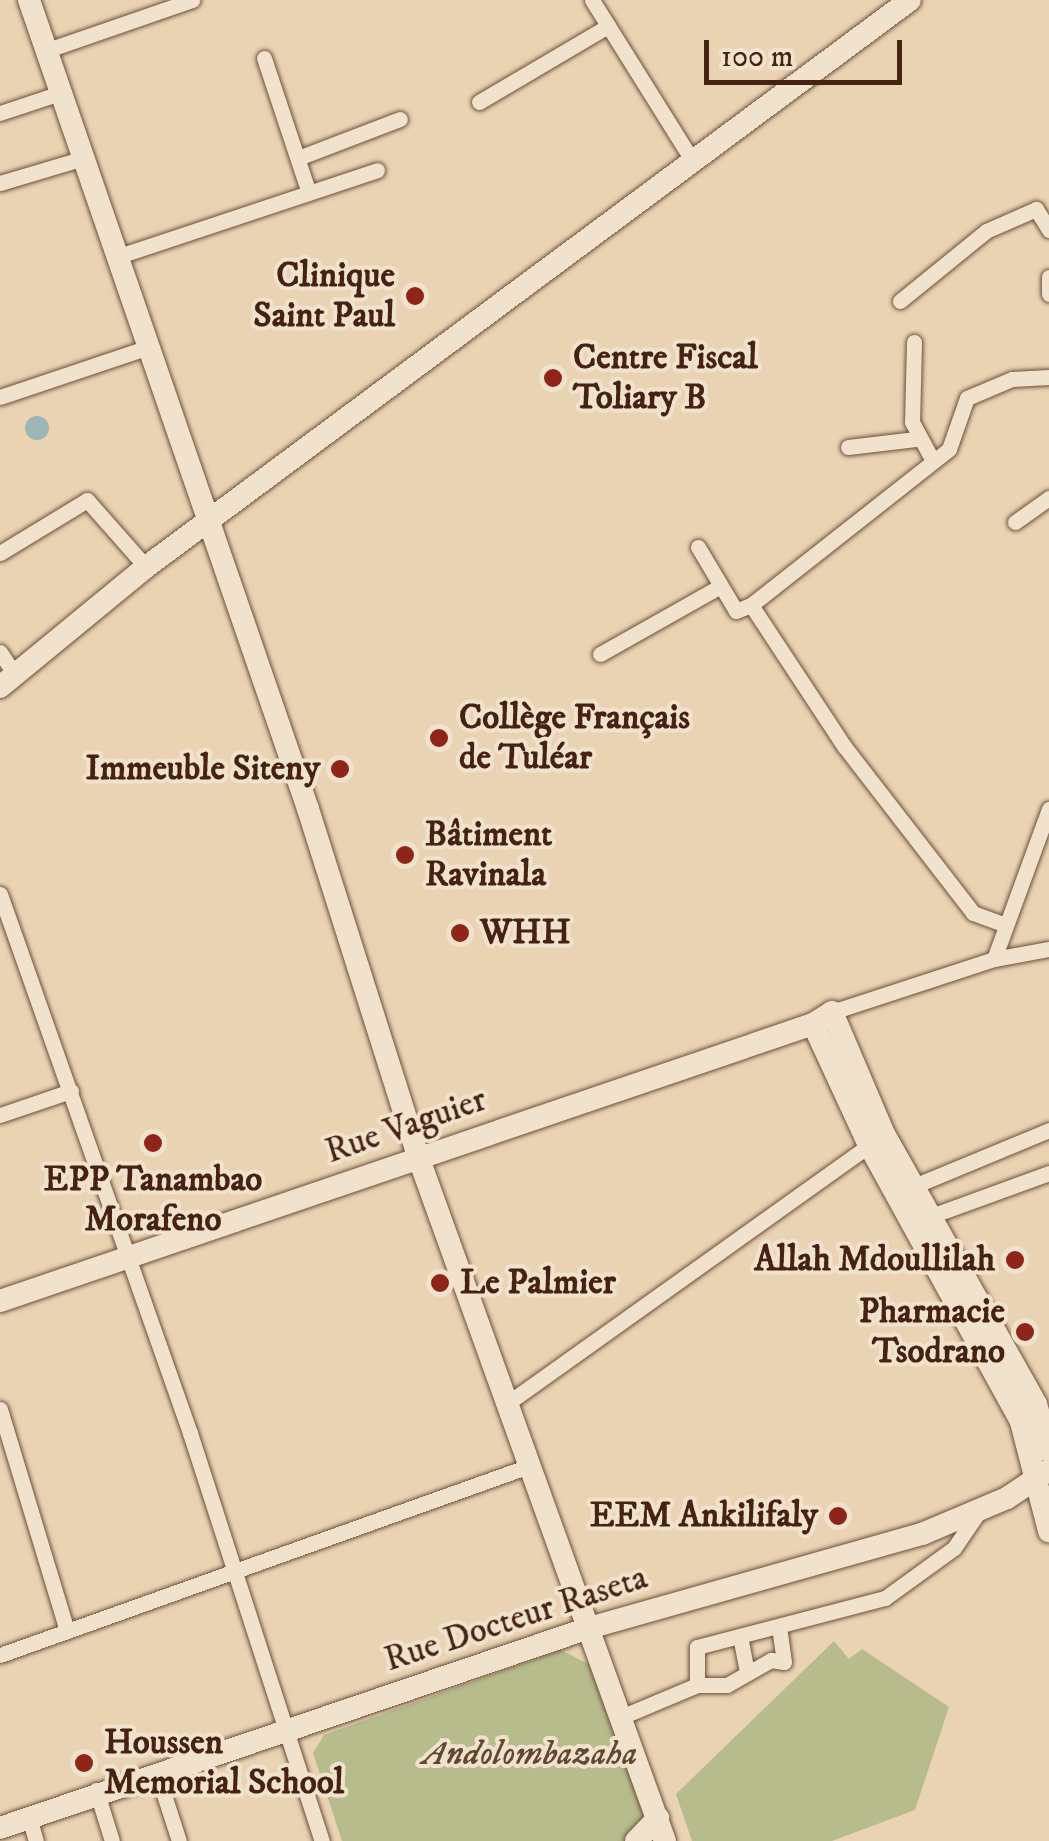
<!DOCTYPE html>
<html>
<head>
<meta charset="utf-8">
<style>
  body { margin:0 }
  #map { position:relative; width:1049px; height:1841px; overflow:hidden; background:#e9d3b2; font-family:"IM FELL DW Pica",serif }
  div>[style] { position:absolute }
  .green>* { inset:0; background:#b7bc8c }
  .water>* { inset:0; background:#9cb5b7 }
  .round { border-radius:50% }
  .roads { filter:drop-shadow(0 0 2px #6e4e3a) drop-shadow(0 0 2px #6e4e3a) }
  .street>* { height:15px; margin:-7.5px; padding:0 7.5px; transform-origin:7.5px; border-radius:7.5px; background:#f1e2cd }
  .secondary>* { height:22px; margin:-11px; padding:0 11px; transform-origin:11px; border-radius:11px; background:#f1e2cd }
  .dots>* { width:28px; height:28px; translate:-50% -50%; box-sizing:border-box; border:5px solid #f1e2cd; border-radius:50% }
  span { translate:-50% -50%; white-space:nowrap; text-align:center; line-height:1.15; -webkit-text-stroke:8px #f1e2cd; paint-order:stroke }
  .poi-label { font-size:35px; color:#452212; font-weight:700 }
  .right { translate:-100% -50%; text-align:right }
  .left { translate:0 -50%; text-align:left }
  .street-label { font-size:35px; color:#452212 }
  .park-label { font-size:35px; color:#624830; font-style:italic }
  .scale { position:absolute; left:704px; top:40px; width:198px; height:45px; box-sizing:border-box; border:5px solid #452212; border-top:0; padding-left:12px; font-size:30px; line-height:35px; white-space:nowrap; color:#452212; -webkit-text-stroke:8px #f1e2cd; paint-order:stroke }
</style>
</head>
<body>
<div id="map">
  <div class="green">
    <div style="clip-path:polygon(834px 1641px,849px 1659px,862px 1649px,949px 1707px,915px 1810px,832px 1841px,692px 1841px,676px 1794px)"></div>
    <div style="clip-path:polygon(561px 1650px,590px 1665px,648px 1825px,632px 1841px,342px 1841px,313px 1753px,324px 1735px)"></div>
  </div>
  <div class="water">
    <div class="round" style="left:25px;top:416px;width:24px;height:24px"></div>
  </div>
  <div class="roads">
    <div class="street">
      <div style="left:592px;top:0;width:192px;rotate:58deg"></div>
      <div style="left:45px;top:51px;width:156px;rotate:-19.1deg"></div>
      <div style="left:264px;top:58px;width:142px;rotate:71.6deg"></div>
      <div style="left:479px;top:102px;width:150px;rotate:-30.5deg"></div>
      <div style="left:0;top:113px;width:63px;rotate:-18.4deg"></div>
      <div style="left:298px;top:158px;width:109px;rotate:-20.9deg"></div>
      <div style="left:0;top:183px;width:88px;rotate:-16.6deg"></div>
      <div style="left:119px;top:256px;width:272px;rotate:-18.4deg"></div>
      <div style="left:1049px;top:277px;width:17px;rotate:90deg"></div>
      <div style="left:900px;top:301px;width:111px;rotate:-39.1deg"></div>
      <div style="left:986px;top:231px;width:55px;rotate:-23.7deg"></div>
      <div style="left:1036px;top:209px;width:25px;rotate:58deg"></div>
      <div style="left:914px;top:342px;width:80px;rotate:91.4deg"></div>
      <div style="left:912px;top:422px;width:44px;rotate:61.7deg"></div>
      <div style="left:0;top:397px;width:157px;rotate:-18.6deg"></div>
      <div style="left:848px;top:447px;width:68px;rotate:-6.7deg"></div>
      <div style="left:1015px;top:522px;width:42px;rotate:-35.2deg"></div>
      <div style="left:698px;top:547px;width:74px;rotate:59.3deg"></div>
      <div style="left:736px;top:611px;width:16px;rotate:-22deg"></div>
      <div style="left:751px;top:605px;width:252px;rotate:-38.2deg"></div>
      <div style="left:949px;top:449px;width:54px;rotate:-70.6deg"></div>
      <div style="left:967px;top:398px;width:49px;rotate:-22.9deg"></div>
      <div style="left:1012px;top:379px;width:37px;rotate:-3deg"></div>
      <div style="left:0;top:553px;width:102px;rotate:-31.3deg"></div>
      <div style="left:87px;top:500px;width:89px;rotate:48.6deg"></div>
      <div style="left:751px;top:605px;width:169px;rotate:56.6deg"></div>
      <div style="left:844px;top:746px;width:211px;rotate:52.3deg"></div>
      <div style="left:973px;top:913px;width:32px;rotate:20deg"></div>
      <div style="left:0;top:652px;width:27px;rotate:57deg"></div>
      <div style="left:600px;top:654px;width:134px;rotate:-29.4deg"></div>
      <div style="left:0;top:894px;width:572px;rotate:70.58deg"></div>
      <div style="left:190px;top:1433px;width:429px;rotate:72.1deg"></div>
      <div style="left:994px;top:959px;width:160px;rotate:-69.9deg"></div>
      <div style="left:832px;top:1012px;width:170px;rotate:-18.1deg"></div>
      <div style="left:994px;top:959px;width:56px;rotate:-10.3deg"></div>
      <div style="left:0;top:1115px;width:75px;rotate:-18.7deg"></div>
      <div style="left:914px;top:1186px;width:146px;rotate:-22.5deg"></div>
      <div style="left:931px;top:1216px;width:126px;rotate:-20deg"></div>
      <div style="left:505px;top:1405px;width:456px;rotate:-35.5deg"></div>
      <div style="left:0;top:1409px;width:232px;rotate:73.2deg"></div>
      <div style="left:740px;top:1636px;width:37px;rotate:79deg"></div>
      <div style="left:0;top:1655px;width:562px;rotate:-19.66deg"></div>
      <div style="left:697px;top:1685px;width:38px;rotate:-90deg"></div>
      <div style="left:697px;top:1647px;width:194px;rotate:-14.6deg"></div>
      <div style="left:885px;top:1598px;width:85px;rotate:-35.9deg"></div>
      <div style="left:954px;top:1548px;width:42px;rotate:-55.6deg"></div>
      <div style="left:621px;top:1717px;width:82px;rotate:-22.8deg"></div>
      <div style="left:697px;top:1685px;width:30px"></div>
      <div style="left:727px;top:1685px;width:51px;rotate:-29.6deg"></div>
      <div style="left:771px;top:1660px;width:13px;rotate:9deg"></div>
      <div style="left:784px;top:1662px;width:35px;rotate:-98deg"></div>
      <div style="left:157px;top:1773px;width:71px;rotate:72.1deg"></div>
      <div style="left:96px;top:1790px;width:53px;rotate:72.6deg"></div>
      <div style="left:29px;top:1817px;width:25px;rotate:74deg"></div>
    </div>
    <div class="secondary">
      <div style="left:29px;top:0;width:856px;rotate:70.97deg"></div>
      <div style="left:308px;top:809px;width:367px;rotate:72.4deg"></div>
      <div style="left:419px;top:1159px;width:725px;rotate:70.17deg"></div>
      <div style="left:0;top:687px;width:189px;rotate:-39.4deg"></div>
      <div style="left:146px;top:567px;width:951px;rotate:-36.58deg"></div>
      <div style="left:813px;top:1024px;width:133px;rotate:65.2deg"></div>
      <div style="left:869px;top:1145px;width:316px;rotate:61.2deg"></div>
      <div style="left:1021px;top:1422px;width:113px;rotate:75.6deg"></div>
      <div style="left:0;top:1301px;width:859px;rotate:-18.81deg"></div>
      <div style="left:813px;top:1024px;width:22px;rotate:-32deg"></div>
      <div style="left:832px;top:1012px;width:133px;rotate:66.9deg"></div>
      <div style="left:884px;top:1134px;width:310px;rotate:60.6deg"></div>
      <div style="left:1036px;top:1404px;width:49px;rotate:74.5deg"></div>
      <div style="left:0;top:1828px;width:622px;rotate:-18.76deg"></div>
      <div style="left:589px;top:1628px;width:346px;rotate:-15.8deg"></div>
      <div style="left:922px;top:1534px;width:92px;rotate:-23deg"></div>
      <div style="left:1007px;top:1498px;width:50px;rotate:-33.7deg"></div>
      <div style="left:636px;top:1841px;width:32px;rotate:-46deg"></div>
    </div>
  </div>
  <div class="dots">
    <div style="left:415px;top:296px;background:#8f2418"></div>
    <div style="left:553px;top:378px;background:#8f2418"></div>
    <div style="left:439px;top:738px;background:#8f2418"></div>
    <div style="left:340px;top:769px;background:#8f2418"></div>
    <div style="left:405px;top:855px;background:#8f2418"></div>
    <div style="left:460px;top:933px;background:#8f2418"></div>
    <div style="left:153px;top:1143px;background:#8f2418"></div>
    <div style="left:1015px;top:1260px;background:#8f2418"></div>
    <div style="left:440px;top:1283px;background:#8f2418"></div>
    <div style="left:1025px;top:1332px;background:#8f2418"></div>
    <div style="left:838px;top:1516px;background:#8f2418"></div>
    <div style="left:84px;top:1763px;background:#8f2418"></div>
  </div>
  <div class="poi-label">
    <span class="right" style="left:395px;top:296px">Clinique<br>Saint Paul</span>
    <span class="left" style="left:573px;top:378px">Centre Fiscal<br>Toliary B</span>
    <span class="left" style="left:459px;top:738px">Collège Français<br>de Tuléar</span>
    <span class="right" style="left:320px;top:769px">Immeuble Siteny</span>
    <span class="left" style="left:425px;top:855px">Bâtiment<br>Ravinala</span>
    <span class="left" style="left:480px;top:933px">WHH</span>
    <span style="left:153px;top:1200px">EPP Tanambao<br>Morafeno</span>
    <span class="right" style="left:995px;top:1260px">Allah Mdoullilah</span>
    <span class="left" style="left:460px;top:1283px">Le Palmier</span>
    <span class="right" style="left:1005px;top:1332px">Pharmacie<br>Tsodrano</span>
    <span class="right" style="left:818px;top:1516px">EEM Ankilifaly</span>
    <span class="left" style="left:104px;top:1763px">Houssen<br>Memorial School</span>
  </div>
  <div class="street-label">
    <span style="left:406px;top:1126px;rotate:-19deg">Rue Vaguier</span>
    <span style="left:516px;top:1619px;rotate:-18deg">Rue Docteur Raseta</span>
  </div>
  <div class="park-label">
    <span style="left:530px;top:1754px">Andolombazaha</span>
  </div>
  <div class="scale">100 m</div>
</div>
</body>
</html>
